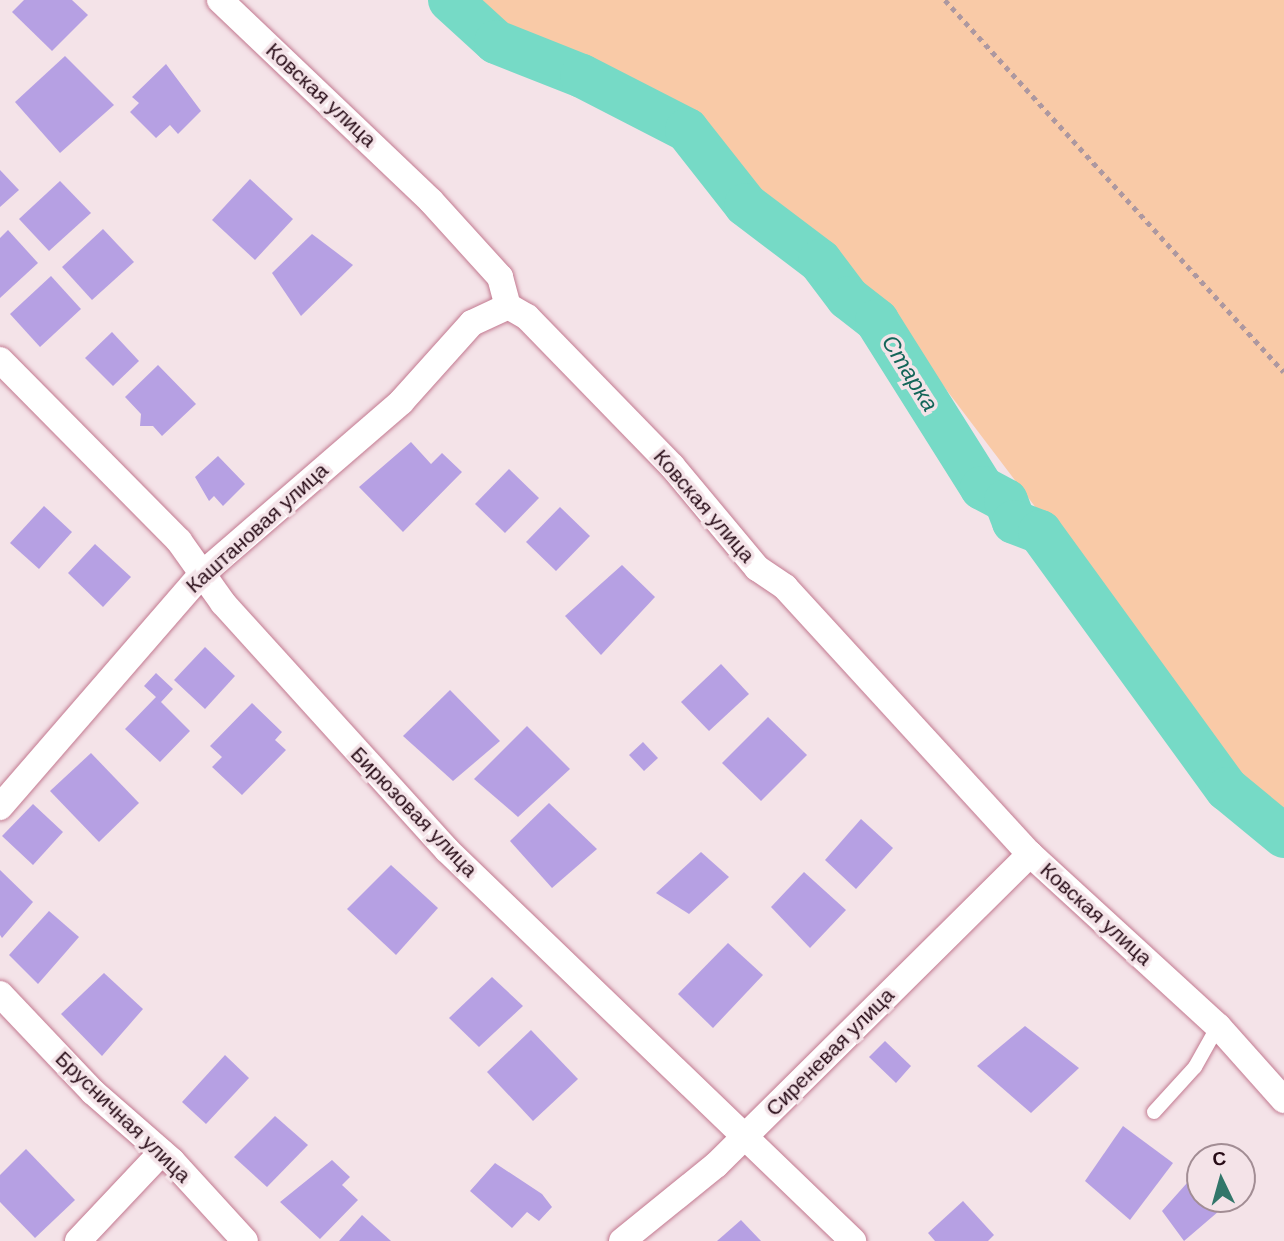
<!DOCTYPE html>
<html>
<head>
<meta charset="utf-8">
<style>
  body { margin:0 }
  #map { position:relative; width:1284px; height:1241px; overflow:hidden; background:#f4e3e8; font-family:"DM Sans",sans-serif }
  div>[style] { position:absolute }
  .green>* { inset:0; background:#f9caa7 }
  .river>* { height:44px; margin:-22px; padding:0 22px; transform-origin:22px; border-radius:22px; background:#76dac6 }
  .building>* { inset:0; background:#b6a0e3 }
  .path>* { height:4.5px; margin-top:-2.25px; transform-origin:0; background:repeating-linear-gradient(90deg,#ad98a0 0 5px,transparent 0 10px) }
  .roads { filter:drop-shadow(0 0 2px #c27990) drop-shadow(0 0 2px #c27990) }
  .service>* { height:14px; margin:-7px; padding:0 7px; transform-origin:7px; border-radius:7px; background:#fff }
  .minor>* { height:26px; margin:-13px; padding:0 13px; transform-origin:13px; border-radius:13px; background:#fff }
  span { translate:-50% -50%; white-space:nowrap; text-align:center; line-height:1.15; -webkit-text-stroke:7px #f4e3e8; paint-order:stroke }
  .street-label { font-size:21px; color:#280c17 }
  .water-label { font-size:23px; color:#136558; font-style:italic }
  .north { position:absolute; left:1186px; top:1143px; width:70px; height:70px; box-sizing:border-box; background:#f4e3e8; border:2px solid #a28d94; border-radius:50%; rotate:355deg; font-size:19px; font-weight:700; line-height:28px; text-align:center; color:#280c17 }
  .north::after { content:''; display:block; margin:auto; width:24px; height:32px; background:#32766a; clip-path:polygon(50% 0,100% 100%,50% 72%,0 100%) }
</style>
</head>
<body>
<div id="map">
  <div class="green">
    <div style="clip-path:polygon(480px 0,1284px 0,1284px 824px,1231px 765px,882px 305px,693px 125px,500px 20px)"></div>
  </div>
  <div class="river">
    <div style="left:450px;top:0;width:62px;rotate:42.4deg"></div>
    <div style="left:496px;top:42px;width:92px;rotate:21.6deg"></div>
    <div style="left:582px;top:76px;width:118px;rotate:27.2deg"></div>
    <div style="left:687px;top:130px;width:95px;rotate:51.8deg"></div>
    <div style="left:746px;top:205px;width:93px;rotate:37.1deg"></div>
    <div style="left:820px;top:261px;width:46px;rotate:52.9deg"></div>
    <div style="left:848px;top:298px;width:37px;rotate:38deg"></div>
    <div style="left:877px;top:321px;width:197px;rotate:57.8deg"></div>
    <div style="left:982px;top:488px;width:27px;rotate:28deg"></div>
    <div style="left:1006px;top:501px;width:22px;rotate:69deg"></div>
    <div style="left:1014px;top:522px;width:28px;rotate:21deg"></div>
    <div style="left:1040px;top:532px;width:318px;rotate:54deg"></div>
    <div style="left:1227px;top:789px;width:74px;rotate:39.5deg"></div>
  </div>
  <div class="building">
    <div style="clip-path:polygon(24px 0,72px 0,88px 15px,52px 51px,12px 12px)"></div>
    <div style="clip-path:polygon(65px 56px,114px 105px,60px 153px,15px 102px)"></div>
    <div style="clip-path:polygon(166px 64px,201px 111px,178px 134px,170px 125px,156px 138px,130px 112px,139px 103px,132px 97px)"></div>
    <div style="clip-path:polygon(0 170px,19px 190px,0 207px)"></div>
    <div style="clip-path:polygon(250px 179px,293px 219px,255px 260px,212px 220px)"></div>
    <div style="clip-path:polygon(60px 181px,91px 213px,49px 251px,19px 219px)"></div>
    <div style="clip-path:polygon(103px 229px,134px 262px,92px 300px,62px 267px)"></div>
    <div style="clip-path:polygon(8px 230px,38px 263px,0 298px,0 238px)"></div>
    <div style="clip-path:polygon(312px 234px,353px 265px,301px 316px,272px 273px)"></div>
    <div style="clip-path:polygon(51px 276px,81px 309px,40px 347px,10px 314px)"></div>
    <div style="clip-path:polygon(112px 332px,139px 361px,113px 386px,85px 358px)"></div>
    <div style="clip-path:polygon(158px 365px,196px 404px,162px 436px,153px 426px,140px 426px,141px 414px,125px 397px)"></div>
    <div style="clip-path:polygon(411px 442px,431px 464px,442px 453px,462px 472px,403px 532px,359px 487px)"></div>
    <div style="clip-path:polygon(218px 456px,245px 484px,223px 506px,214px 496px,209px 501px,195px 477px)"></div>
    <div style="clip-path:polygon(509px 469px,539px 498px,505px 533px,475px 504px)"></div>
    <div style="clip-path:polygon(44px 506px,72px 532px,39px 569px,10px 543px)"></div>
    <div style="clip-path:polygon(560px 507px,590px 536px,556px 571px,526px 542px)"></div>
    <div style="clip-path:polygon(95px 544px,131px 577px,103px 607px,68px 573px)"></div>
    <div style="clip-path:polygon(622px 565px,655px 597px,601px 655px,565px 616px)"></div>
    <div style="clip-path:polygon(205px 647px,235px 676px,205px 709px,174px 680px)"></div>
    <div style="clip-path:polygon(721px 664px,749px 694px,709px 731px,681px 702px)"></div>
    <div style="clip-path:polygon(156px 673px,173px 689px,161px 702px,190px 731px,160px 762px,125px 729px,156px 697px,144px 686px)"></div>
    <div style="clip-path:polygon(450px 690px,500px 741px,453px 781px,403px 736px)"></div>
    <div style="clip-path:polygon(252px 703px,282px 732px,275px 740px,286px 750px,242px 795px,212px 767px,222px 757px,210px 746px)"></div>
    <div style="clip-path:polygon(768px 717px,807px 755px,761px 801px,722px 763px)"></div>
    <div style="clip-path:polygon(527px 726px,570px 769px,518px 817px,474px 779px)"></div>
    <div style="clip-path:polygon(643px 742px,658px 758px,644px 771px,629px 755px)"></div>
    <div style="clip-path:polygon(91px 753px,139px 803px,99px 842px,50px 791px)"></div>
    <div style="clip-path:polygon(549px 803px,597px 849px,552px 888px,510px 841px)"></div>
    <div style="clip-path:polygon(33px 804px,63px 832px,33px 865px,2px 836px)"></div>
    <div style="clip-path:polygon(861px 819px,893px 848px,856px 889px,825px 860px)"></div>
    <div style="clip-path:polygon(701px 852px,729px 877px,689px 914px,656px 893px)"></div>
    <div style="clip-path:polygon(391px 865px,438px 908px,396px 955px,347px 909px)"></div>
    <div style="clip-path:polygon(0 870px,33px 902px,2px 938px,0 935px)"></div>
    <div style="clip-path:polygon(804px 872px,846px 910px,810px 948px,771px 907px)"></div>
    <div style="clip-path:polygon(49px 911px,79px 937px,38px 984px,9px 955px)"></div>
    <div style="clip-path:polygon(728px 943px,763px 975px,713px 1028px,678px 994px)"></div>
    <div style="clip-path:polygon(104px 973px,143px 1009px,102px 1056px,61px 1014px)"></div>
    <div style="clip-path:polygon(492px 977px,523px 1006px,479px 1047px,449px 1018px)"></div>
    <div style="clip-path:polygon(1025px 1026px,1079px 1068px,1031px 1113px,977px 1066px)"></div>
    <div style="clip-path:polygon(531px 1030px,578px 1079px,533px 1121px,487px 1072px)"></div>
    <div style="clip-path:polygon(885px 1041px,911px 1066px,896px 1083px,869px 1057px)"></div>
    <div style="clip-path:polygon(225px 1055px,249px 1078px,206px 1124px,182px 1102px)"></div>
    <div style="clip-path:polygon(275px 1116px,308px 1145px,267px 1187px,234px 1157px)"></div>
    <div style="clip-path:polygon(1123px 1126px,1173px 1163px,1130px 1220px,1085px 1181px)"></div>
    <div style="clip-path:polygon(26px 1149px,75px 1200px,35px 1238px,0 1202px,0 1175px)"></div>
    <div style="clip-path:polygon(332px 1160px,350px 1177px,342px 1185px,358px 1200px,320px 1239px,280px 1202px)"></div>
    <div style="clip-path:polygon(495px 1163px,542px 1194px,552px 1207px,539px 1221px,527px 1212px,512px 1228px,470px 1191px)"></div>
    <div style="clip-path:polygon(1195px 1174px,1200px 1199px,1226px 1205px,1184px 1241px,1162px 1211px)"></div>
    <div style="clip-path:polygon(963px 1201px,994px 1235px,988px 1241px,935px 1241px,928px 1233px)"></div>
    <div style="clip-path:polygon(362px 1215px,391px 1241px,339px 1241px)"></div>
    <div style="clip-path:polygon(741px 1220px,761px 1241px,717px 1241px)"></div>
  </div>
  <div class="path">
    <div style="left:945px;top:0;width:503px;rotate:47.66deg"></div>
  </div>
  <div class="roads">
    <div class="service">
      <div style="left:1154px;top:1112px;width:61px;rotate:-47.7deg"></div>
      <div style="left:1195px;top:1067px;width:47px;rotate:-60.7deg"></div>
    </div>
    <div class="minor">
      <div style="left:220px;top:0;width:291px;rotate:43.6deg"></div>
      <div style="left:431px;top:201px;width:103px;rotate:47.8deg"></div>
      <div style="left:500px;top:277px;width:30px;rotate:75deg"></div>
      <div style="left:508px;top:306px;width:22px;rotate:30deg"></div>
      <div style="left:527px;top:317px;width:208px;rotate:45.8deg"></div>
      <div style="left:672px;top:466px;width:133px;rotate:50.2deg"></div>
      <div style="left:757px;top:568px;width:34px;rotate:34deg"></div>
      <div style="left:785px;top:587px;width:362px;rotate:47.5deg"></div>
      <div style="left:1030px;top:854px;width:255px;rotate:42.5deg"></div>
      <div style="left:1218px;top:1026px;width:99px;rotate:48.3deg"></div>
      <div style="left:0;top:360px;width:255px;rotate:45.3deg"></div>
      <div style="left:179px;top:541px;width:76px;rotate:54.6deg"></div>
      <div style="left:223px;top:603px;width:333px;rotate:47.8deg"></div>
      <div style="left:447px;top:850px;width:564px;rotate:43.92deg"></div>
      <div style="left:0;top:807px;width:308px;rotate:-49.1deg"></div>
      <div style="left:202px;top:574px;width:263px;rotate:-40.8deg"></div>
      <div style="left:401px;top:402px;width:106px;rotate:-48.1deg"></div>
      <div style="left:472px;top:323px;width:40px;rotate:-25deg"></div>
      <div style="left:0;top:994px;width:135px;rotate:46.5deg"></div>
      <div style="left:93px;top:1092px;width:105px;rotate:41.1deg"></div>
      <div style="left:172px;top:1161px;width:108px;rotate:47.6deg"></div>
      <div style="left:78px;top:1241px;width:122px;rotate:-46.7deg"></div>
      <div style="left:622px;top:1241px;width:121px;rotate:-39deg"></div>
      <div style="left:716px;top:1165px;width:442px;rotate:-44.7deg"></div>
    </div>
  </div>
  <div class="street-label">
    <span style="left:321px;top:95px;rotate:43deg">Ковская улица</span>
    <span style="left:704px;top:506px;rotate:49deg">Ковская улица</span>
    <span style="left:257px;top:528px;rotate:-42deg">Каштановая улица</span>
    <span style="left:414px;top:812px;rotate:46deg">Бирюзовая улица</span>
    <span style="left:1096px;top:914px;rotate:42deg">Ковская улица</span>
    <span style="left:830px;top:1052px;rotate:-45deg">Сиреневая улица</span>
    <span style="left:123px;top:1117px;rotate:44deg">Брусничная улица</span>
  </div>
  <div class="water-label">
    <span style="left:910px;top:373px;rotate:58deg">Старка</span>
  </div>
  <div class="north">С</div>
</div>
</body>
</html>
